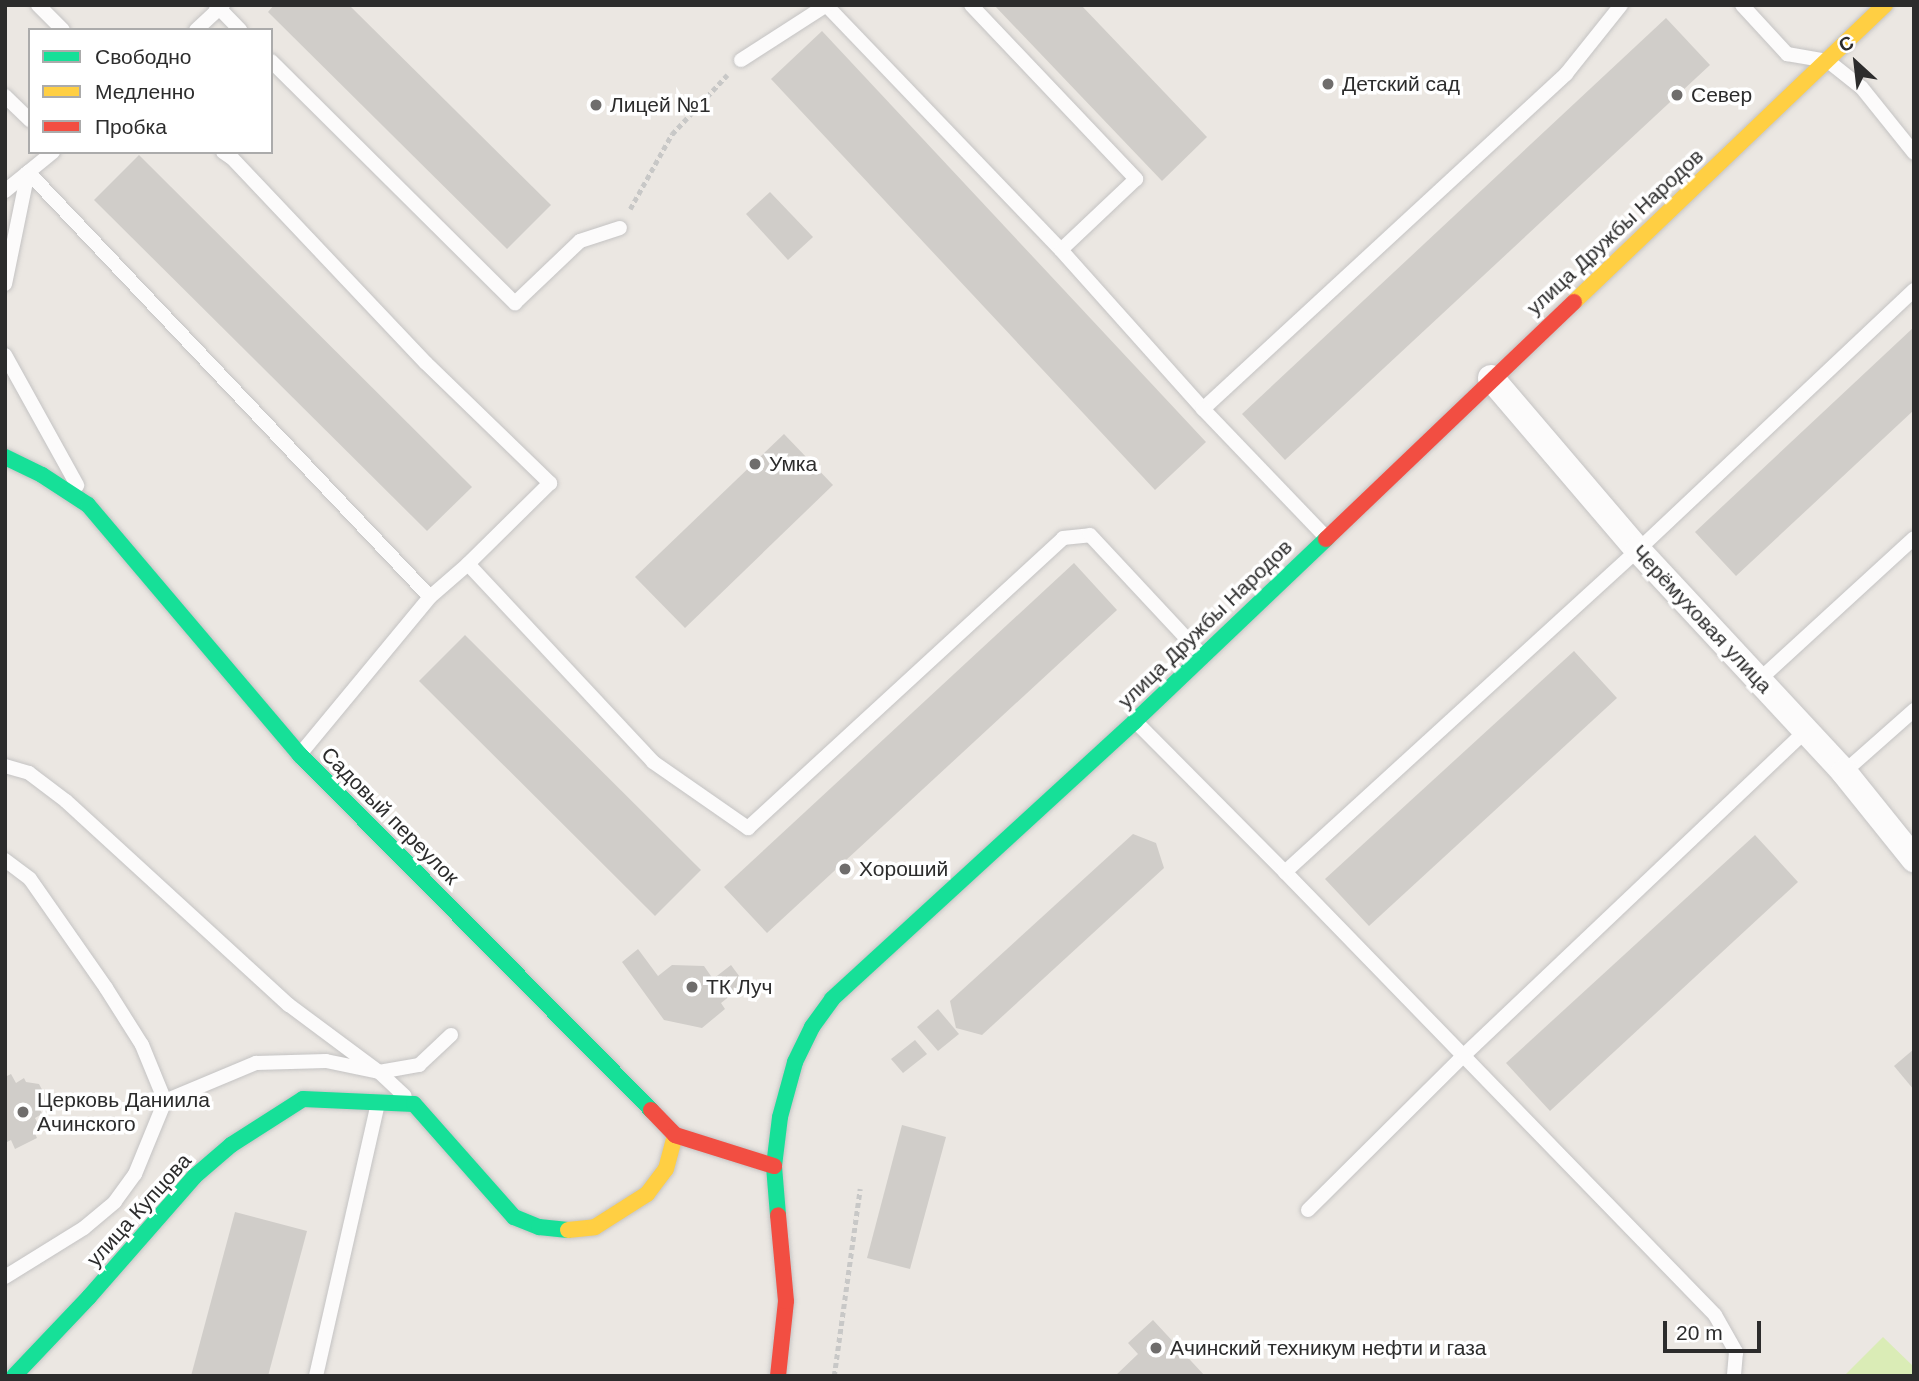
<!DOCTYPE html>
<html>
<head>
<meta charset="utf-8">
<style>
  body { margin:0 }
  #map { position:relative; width:1919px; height:1381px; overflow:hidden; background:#ebe7e2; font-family:Helvetica,sans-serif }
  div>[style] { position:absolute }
  .pitch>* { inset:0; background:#daecb6 }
  .building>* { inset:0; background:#d0cdc9 }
  .path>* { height:4.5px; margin-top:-2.25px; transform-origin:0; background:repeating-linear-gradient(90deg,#c8c8c7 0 5px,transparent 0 8.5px) }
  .roads { filter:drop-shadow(0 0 2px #c4c3c3) drop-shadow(0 0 2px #c4c3c3) }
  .lane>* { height:14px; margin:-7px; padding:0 7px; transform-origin:7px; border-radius:7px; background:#fcfbfb }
  .street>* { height:26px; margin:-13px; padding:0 13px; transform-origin:13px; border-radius:13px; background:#fcfbfb }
  .fast>* { height:16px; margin:-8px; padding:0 8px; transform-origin:8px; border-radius:8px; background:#16e098 }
  .slow>* { height:16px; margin:-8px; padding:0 8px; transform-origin:8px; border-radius:8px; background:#ffcf43 }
  .jam>* { height:16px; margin:-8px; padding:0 8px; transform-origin:8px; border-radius:8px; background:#f24e42 }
  .dots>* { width:19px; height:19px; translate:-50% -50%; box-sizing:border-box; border:4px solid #fff; border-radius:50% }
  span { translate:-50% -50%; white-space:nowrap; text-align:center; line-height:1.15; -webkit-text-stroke:7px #fff; paint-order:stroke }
  .poi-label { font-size:21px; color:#2c2c2c }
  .left { translate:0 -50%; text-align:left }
  .street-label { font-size:21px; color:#2c2c2c }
  .frame { position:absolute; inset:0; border:7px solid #2c2c2c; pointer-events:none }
  .legend { position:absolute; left:28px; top:28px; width:245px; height:126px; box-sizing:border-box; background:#fff; border:2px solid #ababab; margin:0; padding:9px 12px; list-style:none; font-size:21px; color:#2c2c2c }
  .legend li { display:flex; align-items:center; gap:14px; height:35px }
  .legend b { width:35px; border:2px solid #ababab }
  .north { position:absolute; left:1821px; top:28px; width:70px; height:70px; -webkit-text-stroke:5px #fff; paint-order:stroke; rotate:333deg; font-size:19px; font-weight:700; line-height:28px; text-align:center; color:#2c2c2c }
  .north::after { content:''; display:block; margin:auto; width:24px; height:32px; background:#2c2c2c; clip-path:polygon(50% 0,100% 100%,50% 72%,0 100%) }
  .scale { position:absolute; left:1663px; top:1321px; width:98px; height:32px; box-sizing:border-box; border:4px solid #2c2c2c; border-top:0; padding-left:9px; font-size:21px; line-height:24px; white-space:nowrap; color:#2c2c2c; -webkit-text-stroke:5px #fff; paint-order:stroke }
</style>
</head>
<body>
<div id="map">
  <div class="pitch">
    <div style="clip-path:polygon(1883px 1337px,1914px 1367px,1914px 1376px,1844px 1376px)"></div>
  </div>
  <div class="building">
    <div style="clip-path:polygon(274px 5px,349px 5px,551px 205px,507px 249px,268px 12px)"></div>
    <div style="clip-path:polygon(994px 5px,1081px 5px,1207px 137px,1162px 181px)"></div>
    <div style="clip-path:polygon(1666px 18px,1710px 65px,1285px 460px,1242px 414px)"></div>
    <div style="clip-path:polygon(822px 31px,1206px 442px,1155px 490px,771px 79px)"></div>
    <div style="clip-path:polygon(139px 155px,472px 487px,427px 531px,94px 200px)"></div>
    <div style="clip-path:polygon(770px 192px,813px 237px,788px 260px,746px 214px)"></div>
    <div style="clip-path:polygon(1914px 327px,1914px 410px,1736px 576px,1695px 532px)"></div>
    <div style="clip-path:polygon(784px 434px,833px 485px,685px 628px,635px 577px)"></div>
    <div style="clip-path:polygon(1074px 563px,1117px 610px,767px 933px,724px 887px)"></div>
    <div style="clip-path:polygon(465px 635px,701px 870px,655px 916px,419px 681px)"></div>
    <div style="clip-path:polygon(1574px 651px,1617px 698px,1369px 926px,1325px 879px)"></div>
    <div style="clip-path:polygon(1133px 834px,1156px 843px,1164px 868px,982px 1035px,956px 1028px,950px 1001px)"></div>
    <div style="clip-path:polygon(1755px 835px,1798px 882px,1550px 1111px,1506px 1063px)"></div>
    <div style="clip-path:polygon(638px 949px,658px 976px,672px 965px,704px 966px,713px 979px,731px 965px,745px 984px,721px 1003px,725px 1009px,702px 1028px,664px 1020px,622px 962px)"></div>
    <div style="clip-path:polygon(938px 1009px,959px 1034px,938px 1051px,917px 1027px)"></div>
    <div style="clip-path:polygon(915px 1040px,927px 1054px,903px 1073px,891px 1059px)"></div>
    <div style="clip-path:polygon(1914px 1049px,1914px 1090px,1894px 1066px)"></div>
    <div style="clip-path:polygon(11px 1074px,16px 1083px,24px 1078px,26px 1082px,39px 1084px,46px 1097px,40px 1109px,42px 1114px,35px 1118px,39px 1126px,33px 1129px,37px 1138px,15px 1149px,11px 1140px,5px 1143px,5px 1077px)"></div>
    <div style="clip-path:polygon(902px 1125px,946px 1137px,910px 1269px,867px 1258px)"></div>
    <div style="clip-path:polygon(235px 1212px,307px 1231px,268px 1376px,191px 1376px)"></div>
    <div style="clip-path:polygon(1153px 1320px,1205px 1376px,1115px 1376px,1138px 1354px,1128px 1343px)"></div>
  </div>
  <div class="path">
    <div style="left:630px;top:209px;width:86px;rotate:-60.8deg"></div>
    <div style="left:672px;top:134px;width:81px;rotate:-47deg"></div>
    <div style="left:834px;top:1376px;width:189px;rotate:-82.1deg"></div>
  </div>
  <div class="roads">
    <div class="lane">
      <div style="left:38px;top:5px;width:35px;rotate:45deg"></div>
      <div style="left:216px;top:5px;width:35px;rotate:46deg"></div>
      <div style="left:826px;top:5px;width:339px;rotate:46.2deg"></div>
      <div style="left:1061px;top:250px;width:213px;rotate:48.2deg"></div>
      <div style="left:1203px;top:409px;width:494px;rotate:-42.7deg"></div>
      <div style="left:1566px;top:74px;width:88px;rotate:-51.4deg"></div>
      <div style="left:971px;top:5px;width:240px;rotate:46.5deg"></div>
      <div style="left:1136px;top:179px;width:103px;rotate:136.6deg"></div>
      <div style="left:1742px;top:5px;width:67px;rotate:47.4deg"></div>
      <div style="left:1787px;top:54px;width:42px;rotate:9.7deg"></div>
      <div style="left:1828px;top:61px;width:43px;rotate:38.5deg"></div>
      <div style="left:1862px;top:88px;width:83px;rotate:51.3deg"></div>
      <div style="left:196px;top:30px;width:37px;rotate:-43deg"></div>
      <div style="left:741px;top:60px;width:100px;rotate:-32.7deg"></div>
      <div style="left:271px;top:61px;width:344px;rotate:44.8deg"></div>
      <div style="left:515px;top:303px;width:90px;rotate:-43.6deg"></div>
      <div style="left:580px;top:241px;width:42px;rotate:-18deg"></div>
      <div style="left:5px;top:96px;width:35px;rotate:44deg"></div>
      <div style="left:223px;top:152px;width:11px;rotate:34deg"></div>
      <div style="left:232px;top:158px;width:282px;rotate:46.6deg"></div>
      <div style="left:426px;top:363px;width:173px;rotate:44.1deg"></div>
      <div style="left:550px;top:483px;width:115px;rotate:135.4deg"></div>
      <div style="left:468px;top:564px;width:271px;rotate:46.9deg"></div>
      <div style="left:653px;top:762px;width:116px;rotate:34.8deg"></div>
      <div style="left:748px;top:828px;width:428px;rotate:-42.6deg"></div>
      <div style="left:1063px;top:538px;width:27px;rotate:-6deg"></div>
      <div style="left:1090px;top:535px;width:164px;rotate:47deg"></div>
      <div style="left:28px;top:172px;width:585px;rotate:46.59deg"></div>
      <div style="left:430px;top:597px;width:204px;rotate:129.6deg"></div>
      <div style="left:5px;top:191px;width:62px;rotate:-39.1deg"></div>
      <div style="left:5px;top:284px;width:114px;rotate:-78.4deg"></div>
      <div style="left:5px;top:355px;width:149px;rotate:61deg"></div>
      <div style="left:1203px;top:409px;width:176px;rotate:46.2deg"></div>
      <div style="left:430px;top:597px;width:50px;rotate:-41deg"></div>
      <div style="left:1759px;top:680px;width:210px;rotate:-42.5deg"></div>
      <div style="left:1136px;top:722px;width:211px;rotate:45.2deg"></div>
      <div style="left:1285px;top:872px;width:617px;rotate:45.85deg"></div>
      <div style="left:1715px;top:1315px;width:43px;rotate:60.4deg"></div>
      <div style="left:1736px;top:1352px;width:24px;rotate:95deg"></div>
      <div style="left:5px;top:766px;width:25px;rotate:16deg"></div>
      <div style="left:29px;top:773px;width:46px;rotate:37.1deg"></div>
      <div style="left:66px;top:801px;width:302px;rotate:42.5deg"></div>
      <div style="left:289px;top:1005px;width:112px;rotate:36.7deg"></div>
      <div style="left:379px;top:1072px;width:41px;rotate:-9.9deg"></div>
      <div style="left:419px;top:1065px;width:44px;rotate:-43.2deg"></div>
      <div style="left:1844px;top:772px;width:94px;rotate:-41.5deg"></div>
      <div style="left:5px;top:860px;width:31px;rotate:37deg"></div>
      <div style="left:30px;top:879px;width:133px;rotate:55.1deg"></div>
      <div style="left:106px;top:988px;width:67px;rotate:57.7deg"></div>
      <div style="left:142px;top:1045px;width:61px;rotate:67.7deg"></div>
      <div style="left:165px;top:1101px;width:79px;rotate:112.3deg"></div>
      <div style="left:135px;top:1174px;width:34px;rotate:126deg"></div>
      <div style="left:115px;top:1202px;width:40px;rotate:140deg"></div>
      <div style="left:84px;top:1228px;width:93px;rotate:148.2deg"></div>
      <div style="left:1285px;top:872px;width:478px;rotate:-42.4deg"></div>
      <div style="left:1638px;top:550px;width:379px;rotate:-43.3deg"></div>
      <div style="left:165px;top:1101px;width:99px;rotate:-22.7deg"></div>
      <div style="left:256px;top:1063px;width:70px;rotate:-1.6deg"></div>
      <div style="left:326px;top:1061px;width:54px;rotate:11.7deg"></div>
      <div style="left:379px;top:1072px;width:35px;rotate:43deg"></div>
      <div style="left:1308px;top:1210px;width:218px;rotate:-44.8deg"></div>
      <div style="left:1463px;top:1056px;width:473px;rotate:-43.5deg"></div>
      <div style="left:316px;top:1376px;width:279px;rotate:-77.2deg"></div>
    </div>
    <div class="street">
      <div style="left:1491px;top:378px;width:226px;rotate:49.5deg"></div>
      <div style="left:1638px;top:550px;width:303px;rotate:47.1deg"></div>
      <div style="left:1844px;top:772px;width:112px;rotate:51.2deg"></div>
    </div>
    <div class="fast">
      <div style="left:5px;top:457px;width:41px;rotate:25.9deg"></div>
      <div style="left:42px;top:475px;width:55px;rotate:33.1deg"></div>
      <div style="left:88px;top:505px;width:328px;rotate:49.7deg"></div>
      <div style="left:300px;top:755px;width:499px;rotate:45.3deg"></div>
      <div style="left:778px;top:1215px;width:49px;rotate:-94.7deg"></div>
      <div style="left:774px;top:1166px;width:49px;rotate:-83deg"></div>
      <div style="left:780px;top:1117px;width:57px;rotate:-74.7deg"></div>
      <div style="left:795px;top:1062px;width:39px;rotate:-64deg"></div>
      <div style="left:812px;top:1027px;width:34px;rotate:-54deg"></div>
      <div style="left:832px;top:999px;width:411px;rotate:-42.5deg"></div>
      <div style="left:1135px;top:721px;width:264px;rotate:-43.6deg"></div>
      <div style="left:14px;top:1376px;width:109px;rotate:-46.5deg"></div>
      <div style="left:89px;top:1297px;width:161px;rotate:-48.8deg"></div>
      <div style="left:195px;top:1176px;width:48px;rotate:-40.7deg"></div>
      <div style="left:231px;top:1145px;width:85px;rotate:-32.6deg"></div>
      <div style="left:303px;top:1099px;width:111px;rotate:2.6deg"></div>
      <div style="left:414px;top:1104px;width:151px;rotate:48.5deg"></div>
      <div style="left:514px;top:1217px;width:27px;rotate:22deg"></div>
      <div style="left:539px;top:1227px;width:29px;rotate:6deg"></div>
    </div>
    <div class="slow">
      <div style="left:1574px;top:302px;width:430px;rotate:-43.7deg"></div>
      <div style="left:568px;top:1230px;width:27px;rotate:-6deg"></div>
      <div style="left:595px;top:1227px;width:62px;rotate:-32.4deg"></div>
      <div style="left:647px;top:1194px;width:31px;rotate:-53deg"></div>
      <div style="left:666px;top:1169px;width:35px;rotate:-75deg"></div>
    </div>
    <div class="jam">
      <div style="left:1326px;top:539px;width:343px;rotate:-43.7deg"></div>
      <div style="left:651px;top:1110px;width:35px;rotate:46deg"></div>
      <div style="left:675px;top:1135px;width:104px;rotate:17.4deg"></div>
      <div style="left:778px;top:1376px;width:75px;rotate:-83.9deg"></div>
      <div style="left:786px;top:1301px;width:86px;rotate:-95.3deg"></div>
    </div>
  </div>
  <div class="dots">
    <div style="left:1328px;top:84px;background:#6f6d6c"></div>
    <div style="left:1677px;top:95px;background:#6f6d6c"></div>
    <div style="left:596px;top:105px;background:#6f6d6c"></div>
    <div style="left:755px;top:464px;background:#6f6d6c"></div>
    <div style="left:845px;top:869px;background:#6f6d6c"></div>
    <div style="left:692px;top:987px;background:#6f6d6c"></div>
    <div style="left:23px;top:1112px;background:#6f6d6c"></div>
    <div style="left:1156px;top:1348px;background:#6f6d6c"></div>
  </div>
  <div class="poi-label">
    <span class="left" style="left:1342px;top:84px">Детский сад</span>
    <span class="left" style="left:1691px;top:95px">Север</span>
    <span class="left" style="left:610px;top:105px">Лицей №1</span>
    <span class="left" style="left:769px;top:464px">Умка</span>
    <span class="left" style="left:859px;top:869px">Хороший</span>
    <span class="left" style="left:706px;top:987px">ТК Луч</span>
    <span class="left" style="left:37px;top:1112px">Церковь Даниила<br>Ачинского</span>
    <span class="left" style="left:1170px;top:1348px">Ачинский техникум нефти и газа</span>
  </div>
  <div class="street-label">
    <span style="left:1615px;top:232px;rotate:-43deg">улица Дружбы Народов</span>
    <span style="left:1702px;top:619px;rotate:47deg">Черёмуховая улица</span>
    <span style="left:1205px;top:624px;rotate:-44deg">улица Дружбы Народов</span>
    <span style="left:390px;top:816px;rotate:45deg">Садовый переулок</span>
    <span style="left:139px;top:1210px;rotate:-48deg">улица Купцова</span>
  </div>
  <div class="frame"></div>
  <ul class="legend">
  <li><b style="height:9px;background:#16e098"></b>Свободно</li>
  <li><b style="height:9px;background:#ffcf43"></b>Медленно</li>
  <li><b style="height:9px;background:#f24e42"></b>Пробка</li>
  </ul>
  <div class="north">С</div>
  <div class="scale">20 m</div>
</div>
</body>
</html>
